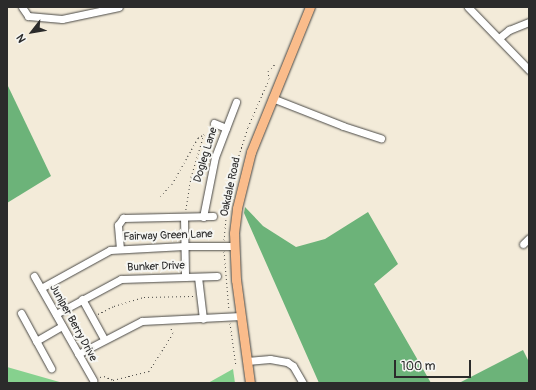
<!DOCTYPE html>
<html>
<head>
<meta charset="utf-8">
<style>
  body { margin:0 }
  #map { position:relative; width:536px; height:390px; overflow:hidden; background:#f3ebd9; font-family:Pangolin,sans-serif }
  div>[style] { position:absolute }
  .green>* { inset:0; background:#86d18e }
  .forest>* { inset:0; background:#6cb379 }
  .path>* { height:1px; margin-top:-0.5px; transform-origin:0; background:repeating-linear-gradient(90deg,#494845 0 1px,transparent 0 4px) }
  .roads { filter:drop-shadow(0 0 1px #494845) drop-shadow(0 0 1px #494845) }
  .minor>* { height:7px; margin:-3.5px; padding:0 3.5px; transform-origin:3.5px; border-radius:3.5px; background:#fff }
  .major>* { height:9px; margin:-4.5px; padding:0 4.5px; transform-origin:4.5px; border-radius:4.5px; background:#fabc8b }
  span { translate:-50% -50%; white-space:nowrap; text-align:center; line-height:1.15; -webkit-text-stroke:4px #f6f6f2; paint-order:stroke }
  .street-label { font-size:11px; color:#2b2b2b }
  .frame { position:absolute; inset:0; border:8px solid #2b2b2b; pointer-events:none }
  .north { position:absolute; left:12px; top:12px; width:40px; height:40px; -webkit-text-stroke:3px #f6f6f2; paint-order:stroke; rotate:239deg; font-size:11px; font-weight:700; line-height:16px; text-align:center; color:#2b2b2b }
  .north::after { content:''; display:block; margin:auto; width:14px; height:18px; background:#2b2b2b; clip-path:polygon(50% 0,100% 100%,50% 72%,0 100%) }
  .scale { position:absolute; left:394px; top:360px; width:77px; height:18px; box-sizing:border-box; border:2px solid #2b2b2b; border-top:0; padding-left:5px; font-size:12px; line-height:14px; white-space:nowrap; color:#2b2b2b; -webkit-text-stroke:3px #f6f6f2; paint-order:stroke }
</style>
</head>
<body>
<div id="map">
  <div class="green">
    <div style="clip-path:polygon(7px 367px,63px 383px,7px 383px)"></div>
    <div style="clip-path:polygon(233px 369px,235px 383px,208px 383px)"></div>
  </div>
  <div class="forest">
    <div style="clip-path:polygon(7px 84px,51px 176px,7px 203px)"></div>
    <div style="clip-path:polygon(245px 207px,263px 226px,296px 247px,325px 239px,368px 212px,398px 264px,374px 284px,431px 383px,319px 383px,244px 213px)"></div>
    <div style="clip-path:polygon(523px 350px,529px 362px,529px 383px,459px 383px)"></div>
  </div>
  <div class="path">
    <div style="left:160px;top:196px;width:17px;rotate:-45deg"></div>
    <div style="left:172px;top:184px;width:53px;rotate:-60.5deg"></div>
    <div style="left:198px;top:138px;width:7px;rotate:-34deg"></div>
    <div style="left:204px;top:134px;width:45px;rotate:106.8deg"></div>
    <div style="left:191px;top:177px;width:33px;rotate:99deg"></div>
    <div style="left:224px;top:240px;width:54px;rotate:-84.7deg"></div>
    <div style="left:229px;top:186px;width:62px;rotate:-72.1deg"></div>
    <div style="left:248px;top:127px;width:52px;rotate:-66.4deg"></div>
    <div style="left:269px;top:79px;width:8px;rotate:-97deg"></div>
    <div style="left:268px;top:71px;width:10px;rotate:-45deg"></div>
    <div style="left:224px;top:251px;width:59px;rotate:85.2deg"></div>
    <div style="left:98px;top:314px;width:18px;rotate:-27deg"></div>
    <div style="left:114px;top:306px;width:31px;rotate:-17deg"></div>
    <div style="left:144px;top:297px;width:49px;rotate:-1.2deg"></div>
    <div style="left:230px;top:323px;width:43px;rotate:82.1deg"></div>
    <div style="left:100px;top:377px;width:4px;rotate:-14deg"></div>
    <div style="left:104px;top:376px;width:10px;rotate:24deg"></div>
    <div style="left:113px;top:380px;width:37px;rotate:-14deg"></div>
    <div style="left:149px;top:371px;width:45px;rotate:-57.7deg"></div>
    <div style="left:173px;top:333px;width:8px;rotate:-113deg"></div>
  </div>
  <div class="roads">
    <div class="minor">
      <div style="left:22px;top:7px;width:11px;rotate:56deg"></div>
      <div style="left:28px;top:16px;width:34px;rotate:5deg"></div>
      <div style="left:62px;top:19px;width:58px;rotate:-11.9deg"></div>
      <div style="left:468px;top:7px;width:88px;rotate:45.9deg"></div>
      <div style="left:499px;top:38px;width:13px;rotate:-39deg"></div>
      <div style="left:509px;top:30px;width:22px;rotate:-22deg"></div>
      <div style="left:272px;top:98px;width:76px;rotate:21.5deg"></div>
      <div style="left:343px;top:126px;width:40px;rotate:18deg"></div>
      <div style="left:214px;top:123px;width:13px;rotate:23deg"></div>
      <div style="left:184px;top:217px;width:60px;rotate:89deg"></div>
      <div style="left:203px;top:217px;width:61px;rotate:-78.7deg"></div>
      <div style="left:215px;top:157px;width:59px;rotate:-69.1deg"></div>
      <div style="left:523px;top:244px;width:8px;rotate:-45deg"></div>
      <div style="left:120px;top:249px;width:24px;rotate:-95deg"></div>
      <div style="left:118px;top:225px;width:9px;rotate:-54deg"></div>
      <div style="left:123px;top:218px;width:90px;rotate:-1.3deg"></div>
      <div style="left:34px;top:276px;width:120px;rotate:60.4deg"></div>
      <div style="left:198px;top:277px;width:42px;rotate:83.2deg"></div>
      <div style="left:41px;top:288px;width:79px;rotate:-28.8deg"></div>
      <div style="left:110px;top:250px;width:74px;rotate:-3.1deg"></div>
      <div style="left:184px;top:246px;width:50px"></div>
      <div style="left:82px;top:299px;width:46px;rotate:61.2deg"></div>
      <div style="left:21px;top:313px;width:63px;rotate:61.4deg"></div>
      <div style="left:56px;top:314px;width:74px;rotate:-28.3deg"></div>
      <div style="left:121px;top:279px;width:96px;rotate:-1.8deg"></div>
      <div style="left:36px;top:341px;width:30px;rotate:-30deg"></div>
      <div style="left:78px;top:354px;width:72px;rotate:-27.3deg"></div>
      <div style="left:142px;top:321px;width:99px;rotate:-2.9deg"></div>
      <div style="left:247px;top:361px;width:23px;rotate:-5deg"></div>
      <div style="left:270px;top:359px;width:17px;rotate:10deg"></div>
      <div style="left:287px;top:362px;width:7px;rotate:34deg"></div>
      <div style="left:293px;top:366px;width:20px;rotate:60deg"></div>
    </div>
    <div class="major">
      <div style="left:250px;top:383px;width:104px;rotate:-97.7deg"></div>
      <div style="left:236px;top:280px;width:47px;rotate:-92.4deg"></div>
      <div style="left:234px;top:233px;width:25px;rotate:-83deg"></div>
      <div style="left:237px;top:208px;width:58px;rotate:-76deg"></div>
      <div style="left:251px;top:152px;width:157px;rotate:-67.9deg"></div>
    </div>
  </div>
  <div class="street-label">
    <span style="left:206px;top:155px;rotate:-73deg">Dogleg Lane</span>
    <span style="left:231px;top:187px;rotate:-78deg">Oakdale Road</span>
    <span style="left:168px;top:236px;rotate:-2deg">Fairway Green Lane</span>
    <span style="left:156px;top:267px;rotate:-2deg">Bunker Drive</span>
    <span style="left:73px;top:323px;rotate:61deg">Juniper Berry Drive</span>
  </div>
  <div class="frame"></div>
  <div class="north">N</div>
  <div class="scale">100 m</div>
</div>
</body>
</html>
